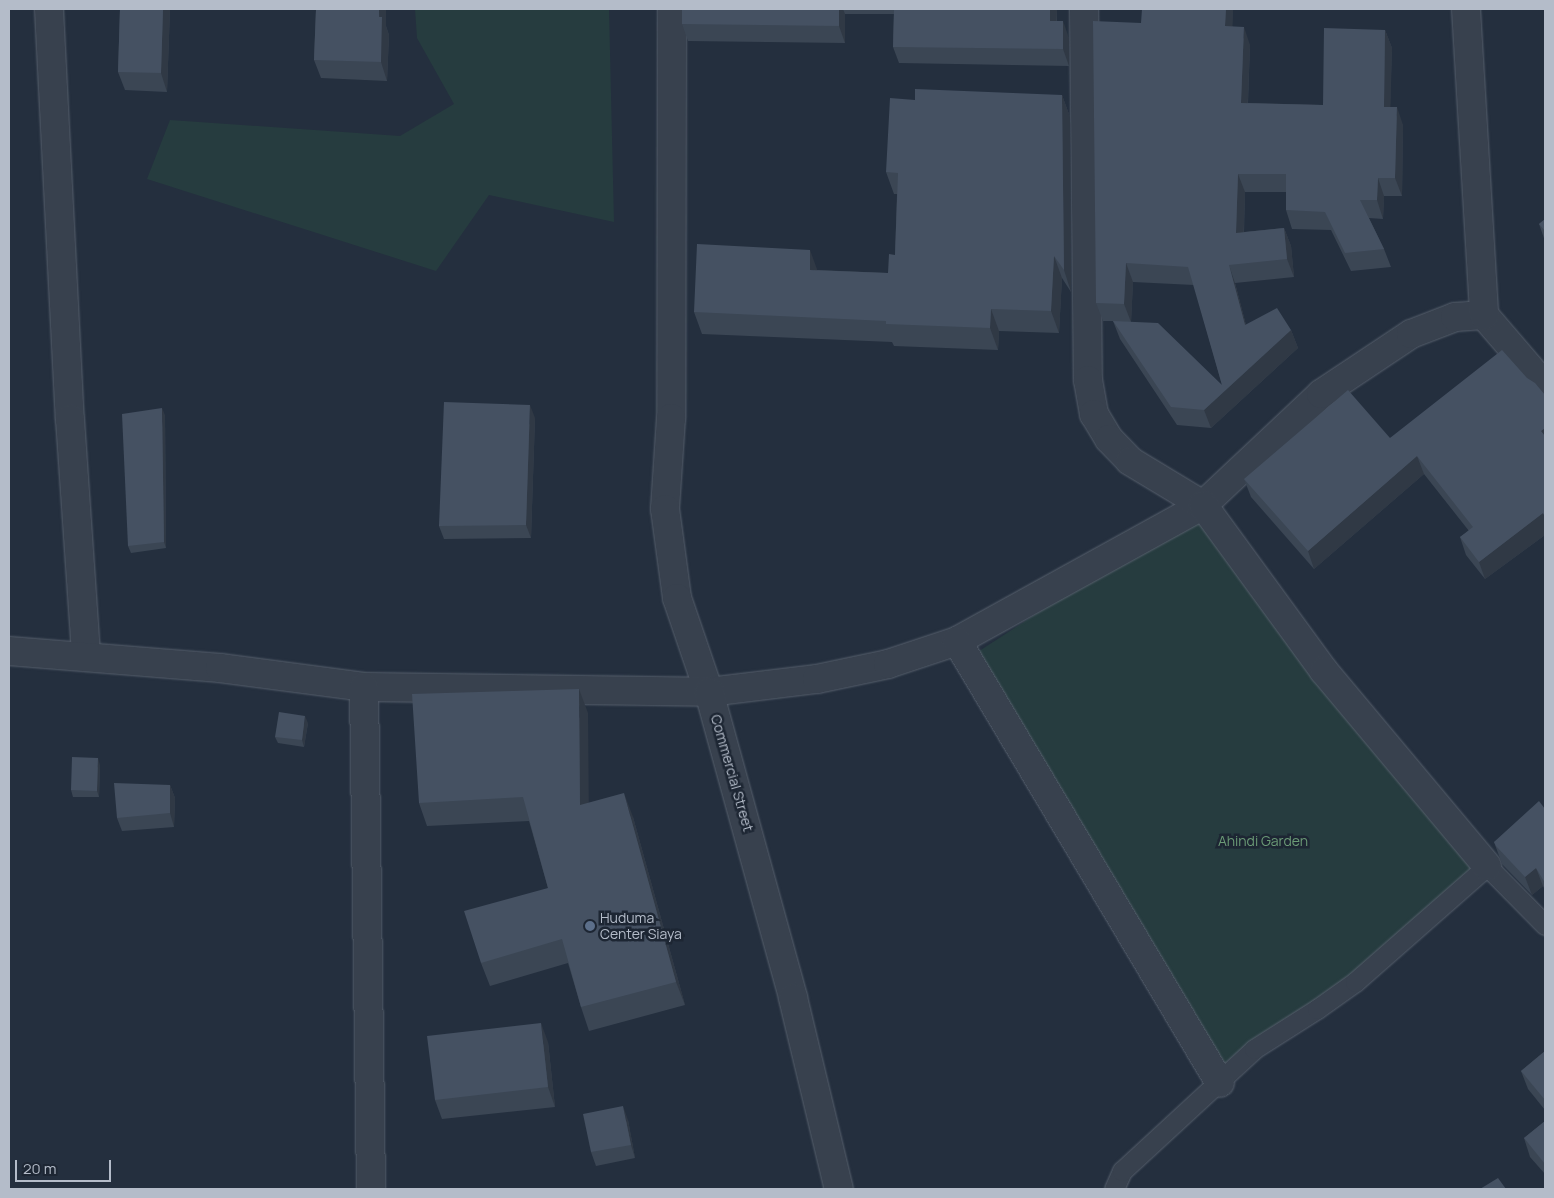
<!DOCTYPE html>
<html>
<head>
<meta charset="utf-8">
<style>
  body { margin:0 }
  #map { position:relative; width:1554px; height:1198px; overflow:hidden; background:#242f3e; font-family:Manrope,sans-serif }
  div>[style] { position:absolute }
  .green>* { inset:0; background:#263c3f }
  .roads { filter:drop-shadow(0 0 1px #565f6c) drop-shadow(0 0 1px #565f6c) }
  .lane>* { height:19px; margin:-9.5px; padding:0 9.5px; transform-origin:9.5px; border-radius:9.5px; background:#38414e }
  .street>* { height:28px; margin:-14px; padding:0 14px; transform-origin:14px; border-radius:14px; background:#38414e }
  .wall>* { inset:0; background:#3b4654 }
  .shaded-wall>* { inset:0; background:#303945 }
  .building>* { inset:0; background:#455162 }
  .dots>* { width:14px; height:14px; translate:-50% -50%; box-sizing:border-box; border:2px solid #1d2633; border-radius:50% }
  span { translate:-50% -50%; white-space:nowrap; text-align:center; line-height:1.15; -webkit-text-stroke:5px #1d2633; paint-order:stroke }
  .street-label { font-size:14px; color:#b4bcc9 }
  .park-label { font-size:14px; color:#6b9a76 }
  .poi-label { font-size:14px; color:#b4bcc9 }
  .left { translate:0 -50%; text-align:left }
  .frame { position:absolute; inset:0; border:10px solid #b4bcc9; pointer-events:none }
  .scale { position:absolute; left:15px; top:1160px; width:96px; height:22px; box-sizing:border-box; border:2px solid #b4bcc9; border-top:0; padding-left:6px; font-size:15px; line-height:18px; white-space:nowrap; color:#b4bcc9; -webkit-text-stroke:4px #1d2633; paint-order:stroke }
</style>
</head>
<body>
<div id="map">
  <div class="green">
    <div style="clip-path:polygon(415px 9px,609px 9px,614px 222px,489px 195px,436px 271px,147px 179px,170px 120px,400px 136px,454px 104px,417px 38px)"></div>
    <div style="clip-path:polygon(1203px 505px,1487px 866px,1220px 1083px,967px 659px)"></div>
  </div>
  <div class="roads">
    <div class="lane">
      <div style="left:1114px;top:1189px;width:20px;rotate:-66deg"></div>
      <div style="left:1122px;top:1171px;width:180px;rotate:-42.7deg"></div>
      <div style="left:1254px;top:1049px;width:75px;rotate:-32.4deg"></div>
      <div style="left:1317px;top:1009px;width:47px;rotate:-35.4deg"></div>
      <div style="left:1355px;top:982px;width:176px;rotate:-41.3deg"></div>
      <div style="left:1487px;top:866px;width:83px;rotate:45.5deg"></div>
    </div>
    <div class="street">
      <div style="left:49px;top:9px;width:411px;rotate:87.1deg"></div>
      <div style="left:70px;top:419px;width:238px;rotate:86.1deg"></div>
      <div style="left:672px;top:9px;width:409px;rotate:90.1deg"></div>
      <div style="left:671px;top:418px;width:91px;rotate:93.8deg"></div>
      <div style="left:665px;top:509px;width:90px;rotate:82.3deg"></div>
      <div style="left:677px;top:598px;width:99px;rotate:71.2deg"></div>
      <div style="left:709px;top:692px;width:109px;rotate:-6.9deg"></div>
      <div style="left:817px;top:679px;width:73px;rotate:-11.9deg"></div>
      <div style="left:888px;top:664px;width:73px;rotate:-18.4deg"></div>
      <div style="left:957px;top:641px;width:281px;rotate:-28.9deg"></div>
      <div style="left:1203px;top:505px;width:162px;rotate:-43.2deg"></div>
      <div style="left:1321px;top:394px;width:108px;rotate:-33.7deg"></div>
      <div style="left:1411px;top:334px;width:47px;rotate:-21.1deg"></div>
      <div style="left:1455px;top:317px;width:29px;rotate:-4deg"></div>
      <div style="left:1484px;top:315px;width:94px;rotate:49.3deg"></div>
      <div style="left:1084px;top:9px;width:371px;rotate:89.4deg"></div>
      <div style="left:1088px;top:380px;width:35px;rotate:80deg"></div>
      <div style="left:1094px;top:414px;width:29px;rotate:59deg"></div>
      <div style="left:1109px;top:439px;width:30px;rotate:46deg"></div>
      <div style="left:1130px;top:461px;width:85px;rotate:31.1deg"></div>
      <div style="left:1203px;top:505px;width:205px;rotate:53.9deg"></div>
      <div style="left:1324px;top:671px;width:254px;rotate:50.1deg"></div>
      <div style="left:1466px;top:9px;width:307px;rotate:86.6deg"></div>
      <div style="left:957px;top:641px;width:514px;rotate:59.25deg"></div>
      <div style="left:9px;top:651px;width:212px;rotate:4.6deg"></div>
      <div style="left:220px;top:668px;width:145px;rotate:7.5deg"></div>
      <div style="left:364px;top:687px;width:345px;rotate:0.8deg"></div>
      <div style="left:709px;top:692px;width:317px;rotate:74.6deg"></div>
      <div style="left:793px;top:998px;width:196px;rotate:76.5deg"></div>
      <div style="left:364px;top:687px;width:502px;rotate:89.2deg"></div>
    </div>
  </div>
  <div class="wall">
    <div style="clip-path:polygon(120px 9px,170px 9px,167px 92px,125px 90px,118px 72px)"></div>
    <div style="clip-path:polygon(316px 9px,386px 9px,386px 26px,389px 35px,387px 81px,321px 78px,314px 60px)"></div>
    <div style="clip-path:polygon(682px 9px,1057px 9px,1057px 21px,1069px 38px,1069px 66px,899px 63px,893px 47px,894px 14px,845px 14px,845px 43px,688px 41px,682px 24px)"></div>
    <div style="clip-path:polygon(evenodd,1233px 9px,1232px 26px,1250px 45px,1248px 103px,1323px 105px,1385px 30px,1392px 48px,1390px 107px,1403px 125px,1402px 196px,1384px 196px,1383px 219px,1369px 218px,1384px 249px,1391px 267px,1351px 271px,1331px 230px,1292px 229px,1286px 210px,1286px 192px,1245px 192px,1244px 232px,1284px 228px,1291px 246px,1294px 277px,1235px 283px,1246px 325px,1291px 330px,1298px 348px,1211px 428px,1177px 425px,1120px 339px,1113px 321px,1103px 321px,1096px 303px,1141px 23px,1233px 9px,1133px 282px,1194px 285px,1222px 385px,1131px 322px,1133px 282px)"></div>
    <div style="clip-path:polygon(1062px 95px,1070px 117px,1071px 292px,1062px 278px,1059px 333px,999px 331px,998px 350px,894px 346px,892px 342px,702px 334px,694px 312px,817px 270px,888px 273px,895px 255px,897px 194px,894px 194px,886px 172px,915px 100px)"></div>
    <div style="clip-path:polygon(1545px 219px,1545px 241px,1539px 224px)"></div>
    <div style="clip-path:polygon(1527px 378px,1545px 395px,1545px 535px,1485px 579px,1466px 555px,1460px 537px,1469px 531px,1424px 474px,1314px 569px,1251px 497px,1244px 479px,1390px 438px)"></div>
    <div style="clip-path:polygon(165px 415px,166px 548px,131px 553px,128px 546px)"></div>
    <div style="clip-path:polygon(535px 418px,531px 538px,444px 539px,439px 526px)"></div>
    <div style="clip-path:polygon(588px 713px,588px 803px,633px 817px,685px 1005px,589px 1031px,581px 1007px,568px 963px,490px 986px,481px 963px,548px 888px,529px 821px,427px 826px,419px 803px)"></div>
    <div style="clip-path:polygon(308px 723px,304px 747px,278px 743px,275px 737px)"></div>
    <div style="clip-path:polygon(100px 765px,99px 797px,73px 797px,71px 790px)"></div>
    <div style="clip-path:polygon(170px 785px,175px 798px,174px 827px,122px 831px,117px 818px)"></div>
    <div style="clip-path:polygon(1545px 809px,1545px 890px,1543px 886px,1532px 895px,1502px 864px,1494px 842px)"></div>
    <div style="clip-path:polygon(548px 1042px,555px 1107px,442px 1119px,435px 1100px)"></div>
    <div style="clip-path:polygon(1545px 1051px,1545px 1110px,1528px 1089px,1521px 1071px)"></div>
    <div style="clip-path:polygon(628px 1120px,635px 1158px,596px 1166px,591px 1152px)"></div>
    <div style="clip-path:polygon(1545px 1121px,1545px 1174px,1530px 1157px,1524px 1138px)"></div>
  </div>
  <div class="shaded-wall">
    <div style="clip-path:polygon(163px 9px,170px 9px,167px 92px,161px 73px)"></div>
    <div style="clip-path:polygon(379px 9px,386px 9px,386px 26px,389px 35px,387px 81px,381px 62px)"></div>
    <div style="clip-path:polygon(839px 9px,843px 9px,845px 14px,845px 43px,839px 26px)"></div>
    <div style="clip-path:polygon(1050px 9px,1057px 9px,1056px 37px,1050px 21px)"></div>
    <div style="clip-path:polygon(1226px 9px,1233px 9px,1232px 45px,1225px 26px)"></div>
    <div style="clip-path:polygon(1063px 21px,1069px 38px,1069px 66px,1063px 49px)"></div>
    <div style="clip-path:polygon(1244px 27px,1250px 45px,1247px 121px,1241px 103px)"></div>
    <div style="clip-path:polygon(1385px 30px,1392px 48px,1390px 125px,1384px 107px)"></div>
    <div style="clip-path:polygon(1062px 95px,1070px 117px,1071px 292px,1064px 270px)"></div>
    <div style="clip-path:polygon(1397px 107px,1403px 125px,1402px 196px,1395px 178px)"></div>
    <div style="clip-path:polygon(1238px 174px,1245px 192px,1243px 251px,1236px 233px)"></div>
    <div style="clip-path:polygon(1378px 178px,1384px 196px,1383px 219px,1377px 200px)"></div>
    <div style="clip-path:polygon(1284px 228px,1291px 246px,1294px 277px,1287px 259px)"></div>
    <div style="clip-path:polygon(810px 250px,818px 272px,810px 270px)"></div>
    <div style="clip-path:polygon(1054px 256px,1062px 278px,1059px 333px,1051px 311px)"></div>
    <div style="clip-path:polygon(1126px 263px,1133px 282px,1131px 322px,1124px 304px)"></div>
    <div style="clip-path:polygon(1229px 265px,1235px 283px,1251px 344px,1245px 325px)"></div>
    <div style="clip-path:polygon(991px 309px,999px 331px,998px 350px,990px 328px)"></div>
    <div style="clip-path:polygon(1291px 330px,1298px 348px,1211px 428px,1204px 410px)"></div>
    <div style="clip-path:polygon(530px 405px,535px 418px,531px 538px,526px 525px)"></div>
    <div style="clip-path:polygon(162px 408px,165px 415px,166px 548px,164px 542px)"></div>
    <div style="clip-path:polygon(1545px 428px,1545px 442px,1541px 431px)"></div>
    <div style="clip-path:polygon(1417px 456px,1424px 474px,1314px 569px,1308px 551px)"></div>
    <div style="clip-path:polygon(1543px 513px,1545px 518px,1545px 535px,1485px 579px,1479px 562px)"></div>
    <div style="clip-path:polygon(579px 689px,588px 713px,589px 829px,580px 805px)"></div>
    <div style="clip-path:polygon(305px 716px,308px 723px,304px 747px,302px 740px)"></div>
    <div style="clip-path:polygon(98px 758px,100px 765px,99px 797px,97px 791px)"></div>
    <div style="clip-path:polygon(170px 785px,175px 798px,174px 827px,170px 813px)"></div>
    <div style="clip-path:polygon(624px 793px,633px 817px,685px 1005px,676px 982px)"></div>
    <div style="clip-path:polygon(1536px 868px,1543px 886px,1532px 895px,1525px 877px)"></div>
    <div style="clip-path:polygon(541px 1023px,548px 1042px,555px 1107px,548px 1087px)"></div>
    <div style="clip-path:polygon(623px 1106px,628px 1120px,635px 1158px,631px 1145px)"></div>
  </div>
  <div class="building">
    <div style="clip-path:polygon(120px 9px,163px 9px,161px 73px,118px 72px)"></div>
    <div style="clip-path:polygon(316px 9px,379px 9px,379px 17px,382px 17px,381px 62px,314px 60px)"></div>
    <div style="clip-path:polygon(682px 9px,839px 9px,839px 26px,682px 24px)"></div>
    <div style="clip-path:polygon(894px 9px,1050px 9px,1050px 21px,1063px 21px,1063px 49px,893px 47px)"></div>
    <div style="clip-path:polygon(1142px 9px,1226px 9px,1225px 26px,1244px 27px,1241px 103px,1323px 105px,1324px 28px,1385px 30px,1384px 107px,1397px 107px,1395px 178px,1378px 178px,1377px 200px,1360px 200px,1384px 249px,1345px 253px,1325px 212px,1286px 210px,1286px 174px,1238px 174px,1236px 233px,1284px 228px,1287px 259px,1229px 265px,1245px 325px,1277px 308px,1291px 330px,1204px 410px,1171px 407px,1113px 321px,1158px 323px,1222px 385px,1188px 267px,1126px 263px,1124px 304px,1096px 303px,1093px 21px,1141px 23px)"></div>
    <div style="clip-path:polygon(915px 89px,1062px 95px,1064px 270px,1054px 256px,1051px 311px,991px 309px,990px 328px,886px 324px,886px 321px,694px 312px,697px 244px,810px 250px,810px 270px,888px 273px,889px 254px,895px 255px,898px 173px,886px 172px,890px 98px,915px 100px)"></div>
    <div style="clip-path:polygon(1545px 219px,1545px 231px,1539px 224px)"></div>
    <div style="clip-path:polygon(1502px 350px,1527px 378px,1535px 383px,1545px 395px,1545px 428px,1541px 431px,1545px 436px,1545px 516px,1543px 513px,1479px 562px,1460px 537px,1473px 527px,1417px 456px,1308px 551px,1244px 479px,1348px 390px,1390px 438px)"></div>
    <div style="clip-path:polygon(444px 402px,530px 405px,526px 525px,439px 526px)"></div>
    <div style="clip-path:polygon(162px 408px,164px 542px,128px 546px,122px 414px)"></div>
    <div style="clip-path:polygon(579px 689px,580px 805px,624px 793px,676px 982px,581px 1007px,562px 939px,481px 963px,464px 911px,548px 888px,523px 797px,419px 803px,412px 694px)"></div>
    <div style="clip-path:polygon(279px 712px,305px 716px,302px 740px,275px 737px)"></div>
    <div style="clip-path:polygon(72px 757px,98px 758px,97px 791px,71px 790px)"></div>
    <div style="clip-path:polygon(114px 783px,170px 785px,170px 813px,117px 818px)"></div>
    <div style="clip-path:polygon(1539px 801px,1545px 809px,1545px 883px,1536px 868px,1525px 877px,1496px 846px,1494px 842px)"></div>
    <div style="clip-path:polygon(541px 1023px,548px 1087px,435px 1100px,427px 1036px)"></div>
    <div style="clip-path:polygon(1545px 1051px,1545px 1100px,1521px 1071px)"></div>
    <div style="clip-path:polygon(623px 1106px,631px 1145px,591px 1152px,583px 1114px)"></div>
    <div style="clip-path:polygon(1545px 1121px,1545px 1164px,1524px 1138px)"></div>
    <div style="clip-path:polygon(1498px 1178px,1506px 1189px,1480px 1189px)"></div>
  </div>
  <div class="dots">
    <div style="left:590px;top:926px;background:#5c6f8a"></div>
  </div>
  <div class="street-label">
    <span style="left:732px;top:773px;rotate:74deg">Commercial Street</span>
  </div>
  <div class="park-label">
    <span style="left:1263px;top:841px">Ahindi Garden</span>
  </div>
  <div class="poi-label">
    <span class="left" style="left:600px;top:926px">Huduma<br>Center Siaya</span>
  </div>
  <div class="frame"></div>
  <div class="scale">20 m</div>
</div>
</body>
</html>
